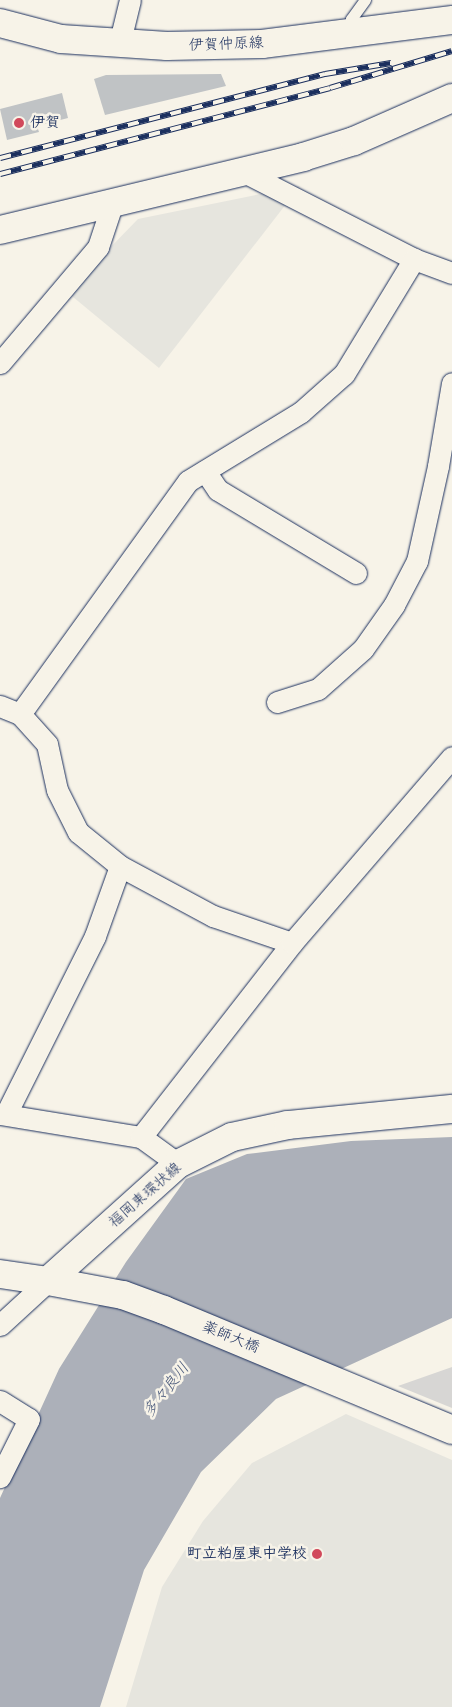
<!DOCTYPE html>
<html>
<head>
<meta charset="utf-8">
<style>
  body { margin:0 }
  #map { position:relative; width:452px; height:1707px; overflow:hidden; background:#f7f3e8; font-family:Pangolin,"Klee One",sans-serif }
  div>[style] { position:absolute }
  .built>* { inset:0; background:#e6e5de }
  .green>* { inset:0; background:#d7d6d4 }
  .water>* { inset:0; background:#acb0b9 }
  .building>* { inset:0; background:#c0c3c5 }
  .roads { filter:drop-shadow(0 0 1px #1b2f5e) drop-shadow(0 0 1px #1b2f5e) }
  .lane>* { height:11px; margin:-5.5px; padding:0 5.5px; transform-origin:5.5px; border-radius:5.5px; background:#f7f3e8 }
  .street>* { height:21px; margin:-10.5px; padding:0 10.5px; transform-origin:10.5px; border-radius:10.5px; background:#f7f3e8 }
  .secondary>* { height:28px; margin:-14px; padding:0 14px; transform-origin:14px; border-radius:14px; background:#f7f3e8 }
  .primary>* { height:28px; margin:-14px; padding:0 14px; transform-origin:14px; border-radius:14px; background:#f7f3e8 }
  .rail>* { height:5.5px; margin-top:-2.75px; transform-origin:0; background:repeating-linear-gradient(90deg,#f7f3e8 0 11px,#1b2f5e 0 22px); box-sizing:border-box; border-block:1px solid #1b2f5e }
  .dots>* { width:14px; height:14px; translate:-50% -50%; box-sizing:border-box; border:2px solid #f7f3e8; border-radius:50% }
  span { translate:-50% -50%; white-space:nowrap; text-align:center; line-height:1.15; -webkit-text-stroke:5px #f7f3e8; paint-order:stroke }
  .street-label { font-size:15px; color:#1b2f5e }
  .poi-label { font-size:15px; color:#1b2f5e; font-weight:700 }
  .left { translate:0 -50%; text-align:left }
  .right { translate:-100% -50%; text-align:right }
  .water-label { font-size:16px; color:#465679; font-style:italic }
</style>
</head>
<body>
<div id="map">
  <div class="built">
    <div style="clip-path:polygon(300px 186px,159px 368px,67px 292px,138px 219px)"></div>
    <div style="clip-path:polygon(346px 1414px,452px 1460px,452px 1707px,126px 1707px,162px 1587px,203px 1521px,252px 1463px)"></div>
  </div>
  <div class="green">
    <div style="clip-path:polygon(452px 1367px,452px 1408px,398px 1386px)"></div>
  </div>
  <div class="water">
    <div style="clip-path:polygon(452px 1137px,452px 1318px,276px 1399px,201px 1472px,144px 1570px,100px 1707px,0 1707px,0 1498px,59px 1369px,126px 1262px,186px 1179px,247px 1154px,351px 1141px)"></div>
  </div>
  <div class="building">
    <div style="clip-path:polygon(221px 74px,226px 86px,105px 115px,94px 79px,106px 75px)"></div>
    <div style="clip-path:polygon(62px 93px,68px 118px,37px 126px,39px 132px,7px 140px,0 109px)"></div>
  </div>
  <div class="roads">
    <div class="lane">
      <div style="left:349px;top:33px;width:14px;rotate:-82deg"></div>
      <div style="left:351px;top:19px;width:24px;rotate:-54deg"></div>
    </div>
    <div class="street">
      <div style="left:119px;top:45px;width:46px;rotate:-76.3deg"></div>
      <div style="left:242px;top:171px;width:193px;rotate:27.1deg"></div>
      <div style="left:414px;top:259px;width:40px;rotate:20.2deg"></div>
      <div style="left:0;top:363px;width:152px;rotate:-49.8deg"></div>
      <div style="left:98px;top:247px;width:47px;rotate:-71.6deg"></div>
      <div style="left:205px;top:471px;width:23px;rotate:56deg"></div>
      <div style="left:218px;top:490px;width:161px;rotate:31deg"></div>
      <div style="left:277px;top:702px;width:43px;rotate:-17.6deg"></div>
      <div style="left:318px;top:689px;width:60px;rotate:-41.6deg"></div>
      <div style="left:363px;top:649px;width:54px;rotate:-54.8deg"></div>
      <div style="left:394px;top:605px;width:50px;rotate:-62.4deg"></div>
      <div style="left:417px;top:561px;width:97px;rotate:-77.5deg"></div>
      <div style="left:438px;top:466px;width:84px;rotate:-80.4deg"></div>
      <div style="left:0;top:706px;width:22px;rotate:22deg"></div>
      <div style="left:20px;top:714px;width:40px;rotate:48deg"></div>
      <div style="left:47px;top:744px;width:47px;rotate:77.7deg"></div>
      <div style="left:57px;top:790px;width:47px;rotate:63.4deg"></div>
      <div style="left:78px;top:832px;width:54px;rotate:39deg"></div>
      <div style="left:120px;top:866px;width:106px;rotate:28.3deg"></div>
      <div style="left:213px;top:916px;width:83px;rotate:18.9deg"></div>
      <div style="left:20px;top:714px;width:287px;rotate:-54.2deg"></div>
      <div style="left:188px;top:481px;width:132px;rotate:-31.4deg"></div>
      <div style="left:301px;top:412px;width:57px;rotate:-41.5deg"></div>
      <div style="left:344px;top:374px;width:135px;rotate:-58.7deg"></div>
      <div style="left:0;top:1114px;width:143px;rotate:9.3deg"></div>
      <div style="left:141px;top:1137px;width:46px;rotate:36.1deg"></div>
      <div style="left:6px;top:1114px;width:199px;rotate:-63.4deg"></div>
      <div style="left:95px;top:936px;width:74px;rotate:-70.3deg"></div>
      <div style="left:141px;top:1137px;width:246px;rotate:-52.1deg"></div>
      <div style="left:292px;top:943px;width:245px;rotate:-49.3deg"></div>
      <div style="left:0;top:1325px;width:65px;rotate:-42.5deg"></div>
      <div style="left:0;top:1401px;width:34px;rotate:32deg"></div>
      <div style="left:29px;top:1419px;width:65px;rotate:116.6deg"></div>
    </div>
    <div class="secondary">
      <div style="left:0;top:23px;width:63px;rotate:14.7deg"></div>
      <div style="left:61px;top:39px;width:106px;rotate:3.8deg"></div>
      <div style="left:167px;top:46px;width:95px;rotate:-1.2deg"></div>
      <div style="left:262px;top:44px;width:192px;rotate:-7.2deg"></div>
      <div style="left:0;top:230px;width:312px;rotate:-13.5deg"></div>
      <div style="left:303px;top:157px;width:53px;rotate:-17.4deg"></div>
      <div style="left:354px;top:141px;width:107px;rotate:-23.7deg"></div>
      <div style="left:48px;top:1281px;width:76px;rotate:10.6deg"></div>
      <div style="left:123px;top:1295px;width:44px;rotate:20.1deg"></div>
      <div style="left:164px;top:1310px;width:312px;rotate:22.6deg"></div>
    </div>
    <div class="primary">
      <div style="left:0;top:1274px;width:49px;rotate:8.3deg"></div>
      <div style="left:48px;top:1281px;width:175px;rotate:-42deg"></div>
      <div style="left:178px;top:1164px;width:60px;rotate:-26.6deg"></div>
      <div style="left:232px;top:1137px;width:57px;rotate:-12.1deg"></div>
      <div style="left:288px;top:1125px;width:165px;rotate:-5.6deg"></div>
    </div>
  </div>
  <div class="rail">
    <div style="left:0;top:158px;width:336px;rotate:-14.5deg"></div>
    <div style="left:325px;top:74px;width:67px;rotate:-9.5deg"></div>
    <div style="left:0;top:174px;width:341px;rotate:-14.6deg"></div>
    <div style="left:330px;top:88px;width:127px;rotate:-16.9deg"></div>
  </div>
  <div class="dots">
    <div style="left:19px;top:123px;background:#d1495b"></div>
    <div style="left:317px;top:1554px;background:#d1495b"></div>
  </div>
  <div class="street-label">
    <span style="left:226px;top:44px;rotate:-2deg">伊賀仲原線</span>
    <span style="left:145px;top:1195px;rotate:-41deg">福岡東環状線</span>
    <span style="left:231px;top:1337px;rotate:22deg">薬師大橋</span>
  </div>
  <div class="poi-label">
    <span class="left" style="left:30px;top:123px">伊賀</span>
    <span class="right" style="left:307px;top:1554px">町立粕屋東中学校</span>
  </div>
  <div class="water-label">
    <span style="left:166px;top:1390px;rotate:-52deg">多々良川</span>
  </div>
</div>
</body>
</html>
